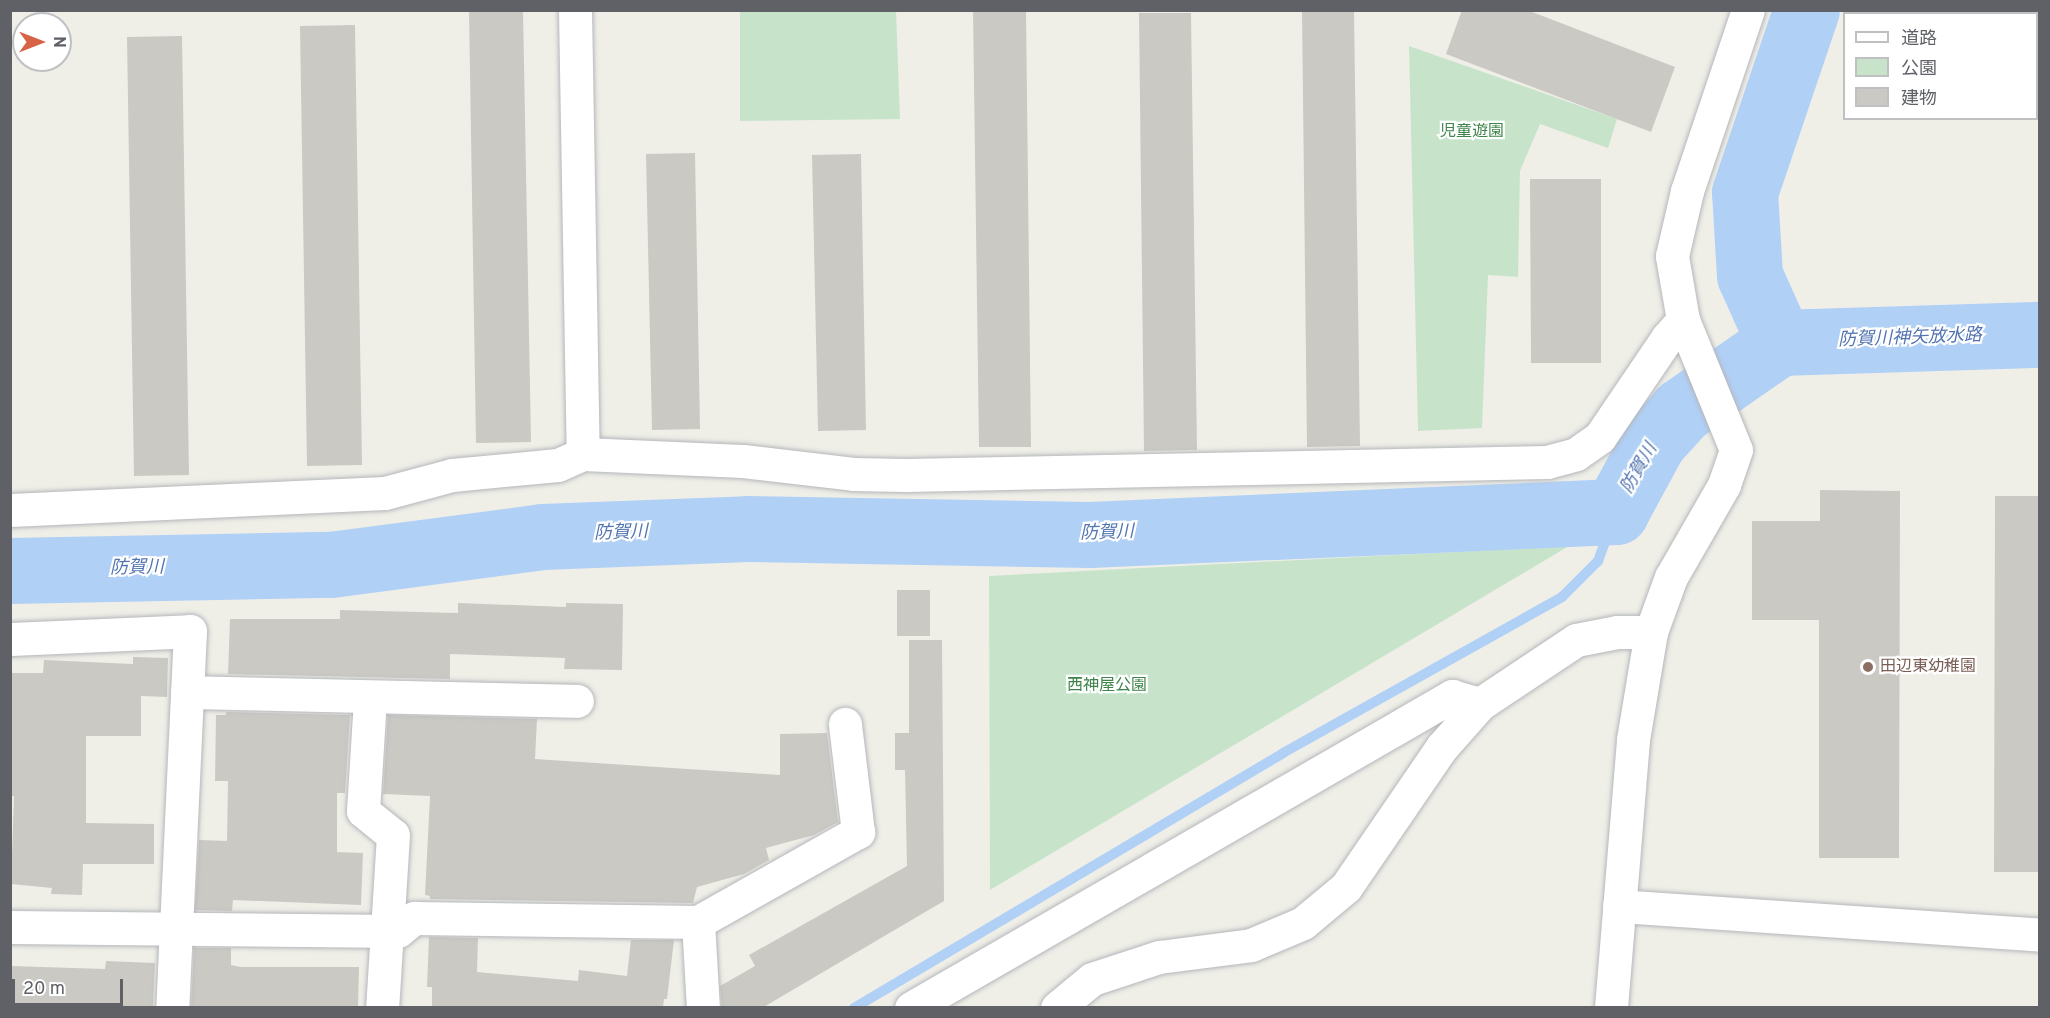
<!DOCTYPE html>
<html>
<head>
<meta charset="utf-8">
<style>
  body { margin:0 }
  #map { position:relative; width:2050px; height:1018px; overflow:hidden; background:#efefe8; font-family:Overpass,"Noto Sans JP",sans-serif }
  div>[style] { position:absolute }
  .green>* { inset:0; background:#c7e4cb }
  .stream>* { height:10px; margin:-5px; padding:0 5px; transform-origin:5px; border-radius:5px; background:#b1d0f6 }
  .river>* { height:66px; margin:-33px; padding:0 33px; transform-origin:33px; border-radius:33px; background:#b1d0f6 }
  .building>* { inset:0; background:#cbc9c4 }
  .roads { filter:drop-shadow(0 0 2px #b5b6bb) drop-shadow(0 0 2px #b5b6bb) }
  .minor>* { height:33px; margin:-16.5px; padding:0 16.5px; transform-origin:16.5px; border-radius:16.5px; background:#fff }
  .dots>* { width:16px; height:16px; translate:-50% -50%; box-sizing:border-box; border:3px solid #fff; border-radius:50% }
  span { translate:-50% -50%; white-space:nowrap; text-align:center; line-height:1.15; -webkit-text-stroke:4.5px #fff; paint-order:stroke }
  .park-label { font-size:16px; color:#40844c }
  .education-label { font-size:16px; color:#785e54 }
  .left { translate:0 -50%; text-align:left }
  .water-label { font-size:18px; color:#5274b0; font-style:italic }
  .frame { position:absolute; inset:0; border:12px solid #5f6166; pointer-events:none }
  .legend { position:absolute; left:1843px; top:12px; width:195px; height:108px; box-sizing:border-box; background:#fff; border:2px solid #bfc0c2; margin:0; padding:8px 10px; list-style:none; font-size:18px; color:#5f6166 }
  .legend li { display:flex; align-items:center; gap:12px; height:30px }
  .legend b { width:30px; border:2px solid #bfc0c2 }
  .north { position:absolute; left:12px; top:12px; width:60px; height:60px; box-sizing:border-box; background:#fff; border:2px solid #bfc0c2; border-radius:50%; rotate:90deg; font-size:16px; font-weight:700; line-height:24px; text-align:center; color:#5f6166 }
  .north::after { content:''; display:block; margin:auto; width:21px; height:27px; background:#d76346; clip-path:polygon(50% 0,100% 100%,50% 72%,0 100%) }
  .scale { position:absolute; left:12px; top:979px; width:111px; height:27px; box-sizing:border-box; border:3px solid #5f6166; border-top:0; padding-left:8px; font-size:18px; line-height:21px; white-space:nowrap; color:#5f6166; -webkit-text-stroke:4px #fff; paint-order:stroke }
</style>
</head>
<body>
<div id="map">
  <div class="green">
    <div style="clip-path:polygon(740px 11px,896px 11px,900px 119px,740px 121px)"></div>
    <div style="clip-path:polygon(1409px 46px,1617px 119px,1608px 148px,1540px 124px,1520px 171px,1518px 277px,1488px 275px,1482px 428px,1418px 431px)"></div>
    <div style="clip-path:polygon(1569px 546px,990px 890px,989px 576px)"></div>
  </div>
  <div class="stream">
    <div style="left:854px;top:1008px;width:499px;rotate:-30.7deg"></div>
    <div style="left:1283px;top:753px;width:320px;rotate:-29.2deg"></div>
    <div style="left:1562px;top:597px;width:51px;rotate:-45deg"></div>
    <div style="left:1598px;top:561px;width:52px;rotate:-69.8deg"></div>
  </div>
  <div class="river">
    <div style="left:1780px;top:343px;width:73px;rotate:-114.1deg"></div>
    <div style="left:1750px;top:276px;width:83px;rotate:-93.4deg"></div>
    <div style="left:1745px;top:193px;width:193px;rotate:-71.3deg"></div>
    <div style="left:1780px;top:343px;width:260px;rotate:-1.8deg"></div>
    <div style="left:10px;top:571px;width:321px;rotate:-1.1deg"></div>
    <div style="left:331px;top:565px;width:214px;rotate:-7.5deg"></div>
    <div style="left:543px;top:537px;width:205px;rotate:-2.2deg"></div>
    <div style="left:748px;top:529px;width:342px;rotate:1deg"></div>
    <div style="left:1090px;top:535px;width:527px;rotate:-2.5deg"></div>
    <div style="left:1616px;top:512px;width:80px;rotate:-61.5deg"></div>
    <div style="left:1654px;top:442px;width:42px;rotate:-47.9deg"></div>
    <div style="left:1682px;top:411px;width:119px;rotate:-34.8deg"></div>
  </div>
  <div class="building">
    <div style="clip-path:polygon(469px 10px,523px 10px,531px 442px,476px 443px)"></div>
    <div style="clip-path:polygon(973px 10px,1026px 10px,1031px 447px,979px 447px)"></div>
    <div style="clip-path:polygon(1302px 10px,1354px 10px,1360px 446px,1307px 447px)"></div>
    <div style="clip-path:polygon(1462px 10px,1527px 10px,1675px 67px,1651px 132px,1446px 54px)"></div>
    <div style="clip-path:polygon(1139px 13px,1191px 13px,1197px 450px,1144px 451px)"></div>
    <div style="clip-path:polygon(355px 25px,362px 465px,307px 466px,300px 26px)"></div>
    <div style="clip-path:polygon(182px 36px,189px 475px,134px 476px,127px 37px)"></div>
    <div style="clip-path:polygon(695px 153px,700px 429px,652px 430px,646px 154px)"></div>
    <div style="clip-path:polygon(861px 154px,866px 430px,818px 431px,812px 155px)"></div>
    <div style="clip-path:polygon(1530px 179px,1601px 179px,1601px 363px,1531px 363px)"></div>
    <div style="clip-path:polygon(1820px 490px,1900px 491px,1899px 858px,1819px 858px,1819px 620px,1752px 620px,1752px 521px,1820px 521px)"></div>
    <div style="clip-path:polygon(1995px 496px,2040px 496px,2040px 872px,1994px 872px)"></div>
    <div style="clip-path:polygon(897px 590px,930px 590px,930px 636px,897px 636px)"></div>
    <div style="clip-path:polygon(458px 603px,566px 607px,566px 603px,623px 604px,622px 670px,564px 669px,565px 658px,450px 654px,450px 679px,228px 674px,230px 619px,340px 619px,340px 610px,458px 613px)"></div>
    <div style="clip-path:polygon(909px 640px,942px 640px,944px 901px,762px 1008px,722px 1008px,720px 986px,755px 966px,749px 955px,907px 866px,905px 770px,895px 770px,895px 733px,909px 733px)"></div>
    <div style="clip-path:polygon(133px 657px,168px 658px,167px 697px,141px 696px,141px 736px,86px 736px,86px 823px,154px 824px,154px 864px,83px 864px,82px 895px,51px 894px,52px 888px,11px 884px,14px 796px,10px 796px,10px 673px,43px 673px,44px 660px,133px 664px)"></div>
    <div style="clip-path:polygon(226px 712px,350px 715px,345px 793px,337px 793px,337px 852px,363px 853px,361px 905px,233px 900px,232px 911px,195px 910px,199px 840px,227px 841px,228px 781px,215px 781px,216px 715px,226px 715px)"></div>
    <div style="clip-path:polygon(388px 715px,537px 719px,535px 759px,780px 775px,780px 734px,827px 733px,838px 822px,814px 835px,766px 848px,769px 860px,744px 874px,697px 887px,693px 903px,430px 899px,430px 896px,425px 895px,430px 796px,383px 794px)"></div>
    <div style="clip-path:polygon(429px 937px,478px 938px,477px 972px,578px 981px,579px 970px,627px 976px,631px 940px,674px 940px,667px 999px,664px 999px,663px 1008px,432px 1008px,432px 987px,427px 987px)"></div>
    <div style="clip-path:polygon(194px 948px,231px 948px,231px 965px,241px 967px,359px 967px,358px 1008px,191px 1008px)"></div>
    <div style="clip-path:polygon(106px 961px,155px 963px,153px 1008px,32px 1008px,10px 1004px,10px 966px,105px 969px)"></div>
  </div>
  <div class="roads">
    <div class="minor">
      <div style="left:575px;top:10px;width:444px;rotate:89deg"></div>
      <div style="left:1683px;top:320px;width:65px;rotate:-99.8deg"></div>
      <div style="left:1672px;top:256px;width:67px;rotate:-77deg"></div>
      <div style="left:1687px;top:191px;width:191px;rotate:-71.4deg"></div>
      <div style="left:10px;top:510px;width:375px;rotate:-2.6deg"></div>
      <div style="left:385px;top:493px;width:69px;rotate:-15deg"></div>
      <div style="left:452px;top:475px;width:106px;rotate:-5.4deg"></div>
      <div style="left:558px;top:465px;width:27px;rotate:-24deg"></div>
      <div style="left:583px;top:454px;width:160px;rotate:2.5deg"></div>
      <div style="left:743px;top:461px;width:111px;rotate:6.7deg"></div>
      <div style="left:853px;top:474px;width:53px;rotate:1.1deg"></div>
      <div style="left:906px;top:475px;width:641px;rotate:-1.16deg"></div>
      <div style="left:1547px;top:462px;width:30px;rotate:-15deg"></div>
      <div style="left:1576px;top:454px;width:29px;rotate:-35deg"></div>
      <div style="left:1600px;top:437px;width:120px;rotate:-55.9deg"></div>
      <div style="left:1667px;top:338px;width:24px;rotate:-48deg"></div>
      <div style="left:1683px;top:320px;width:140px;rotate:67.8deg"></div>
      <div style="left:1736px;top:450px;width:37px;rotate:109deg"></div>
      <div style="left:1724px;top:485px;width:106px;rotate:119.9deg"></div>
      <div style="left:1671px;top:577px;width:59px;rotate:110deg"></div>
      <div style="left:1651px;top:632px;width:109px;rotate:99.5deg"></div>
      <div style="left:1633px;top:740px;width:269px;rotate:94.7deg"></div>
      <div style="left:10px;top:639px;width:180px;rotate:-2.5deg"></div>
      <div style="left:190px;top:631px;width:377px;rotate:92.7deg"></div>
      <div style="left:187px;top:692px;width:390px;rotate:1.3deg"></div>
      <div style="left:370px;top:699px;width:112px;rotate:93.6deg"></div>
      <div style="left:363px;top:811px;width:38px;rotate:39deg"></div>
      <div style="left:393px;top:835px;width:173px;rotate:93.6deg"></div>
      <div style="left:1619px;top:906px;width:422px;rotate:3.9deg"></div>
      <div style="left:698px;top:922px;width:86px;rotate:86.7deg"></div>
      <div style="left:10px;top:927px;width:388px;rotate:0.6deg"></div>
      <div style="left:398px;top:931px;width:21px;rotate:-39deg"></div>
      <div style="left:414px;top:918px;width:284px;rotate:0.8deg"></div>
      <div style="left:698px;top:922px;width:184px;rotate:-29.4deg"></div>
      <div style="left:858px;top:832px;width:109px;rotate:-96.9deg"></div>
      <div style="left:911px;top:1008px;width:625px;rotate:-29.97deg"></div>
      <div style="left:1452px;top:696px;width:29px;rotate:16deg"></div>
      <div style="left:1480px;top:704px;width:115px;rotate:-33.7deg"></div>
      <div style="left:1576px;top:640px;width:42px;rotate:-11deg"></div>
      <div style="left:1617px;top:632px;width:34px"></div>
      <div style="left:1057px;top:1008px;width:45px;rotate:-39.6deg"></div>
      <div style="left:1092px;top:979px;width:71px;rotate:-18.2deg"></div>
      <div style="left:1159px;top:957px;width:93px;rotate:-7.4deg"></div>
      <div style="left:1251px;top:945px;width:56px;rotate:-22.9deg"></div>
      <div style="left:1303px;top:923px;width:56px;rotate:-39.9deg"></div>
      <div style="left:1346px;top:887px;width:170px;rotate:-55.6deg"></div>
      <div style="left:1442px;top:747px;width:57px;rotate:-48.5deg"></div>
    </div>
  </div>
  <div class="dots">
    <div style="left:1868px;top:667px;background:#8d6e63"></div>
  </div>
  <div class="park-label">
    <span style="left:1472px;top:132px">児童遊園</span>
    <span style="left:1107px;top:686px">西神屋公園</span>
  </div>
  <div class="education-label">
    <span class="left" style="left:1880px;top:667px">田辺東幼稚園</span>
  </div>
  <div class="water-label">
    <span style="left:1910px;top:339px;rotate:-2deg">防賀川神矢放水路</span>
    <span style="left:1640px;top:469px;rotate:-60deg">防賀川</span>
    <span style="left:621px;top:534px;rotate:-2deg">防賀川</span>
    <span style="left:1107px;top:534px;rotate:-2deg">防賀川</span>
    <span style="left:137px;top:569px;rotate:-1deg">防賀川</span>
  </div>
  <div class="frame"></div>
  <ul class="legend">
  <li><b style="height:8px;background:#fff"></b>道路</li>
  <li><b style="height:16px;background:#c7e4cb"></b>公園</li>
  <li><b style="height:16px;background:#cbc9c4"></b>建物</li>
  </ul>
  <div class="north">N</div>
  <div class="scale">20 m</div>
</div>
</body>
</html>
